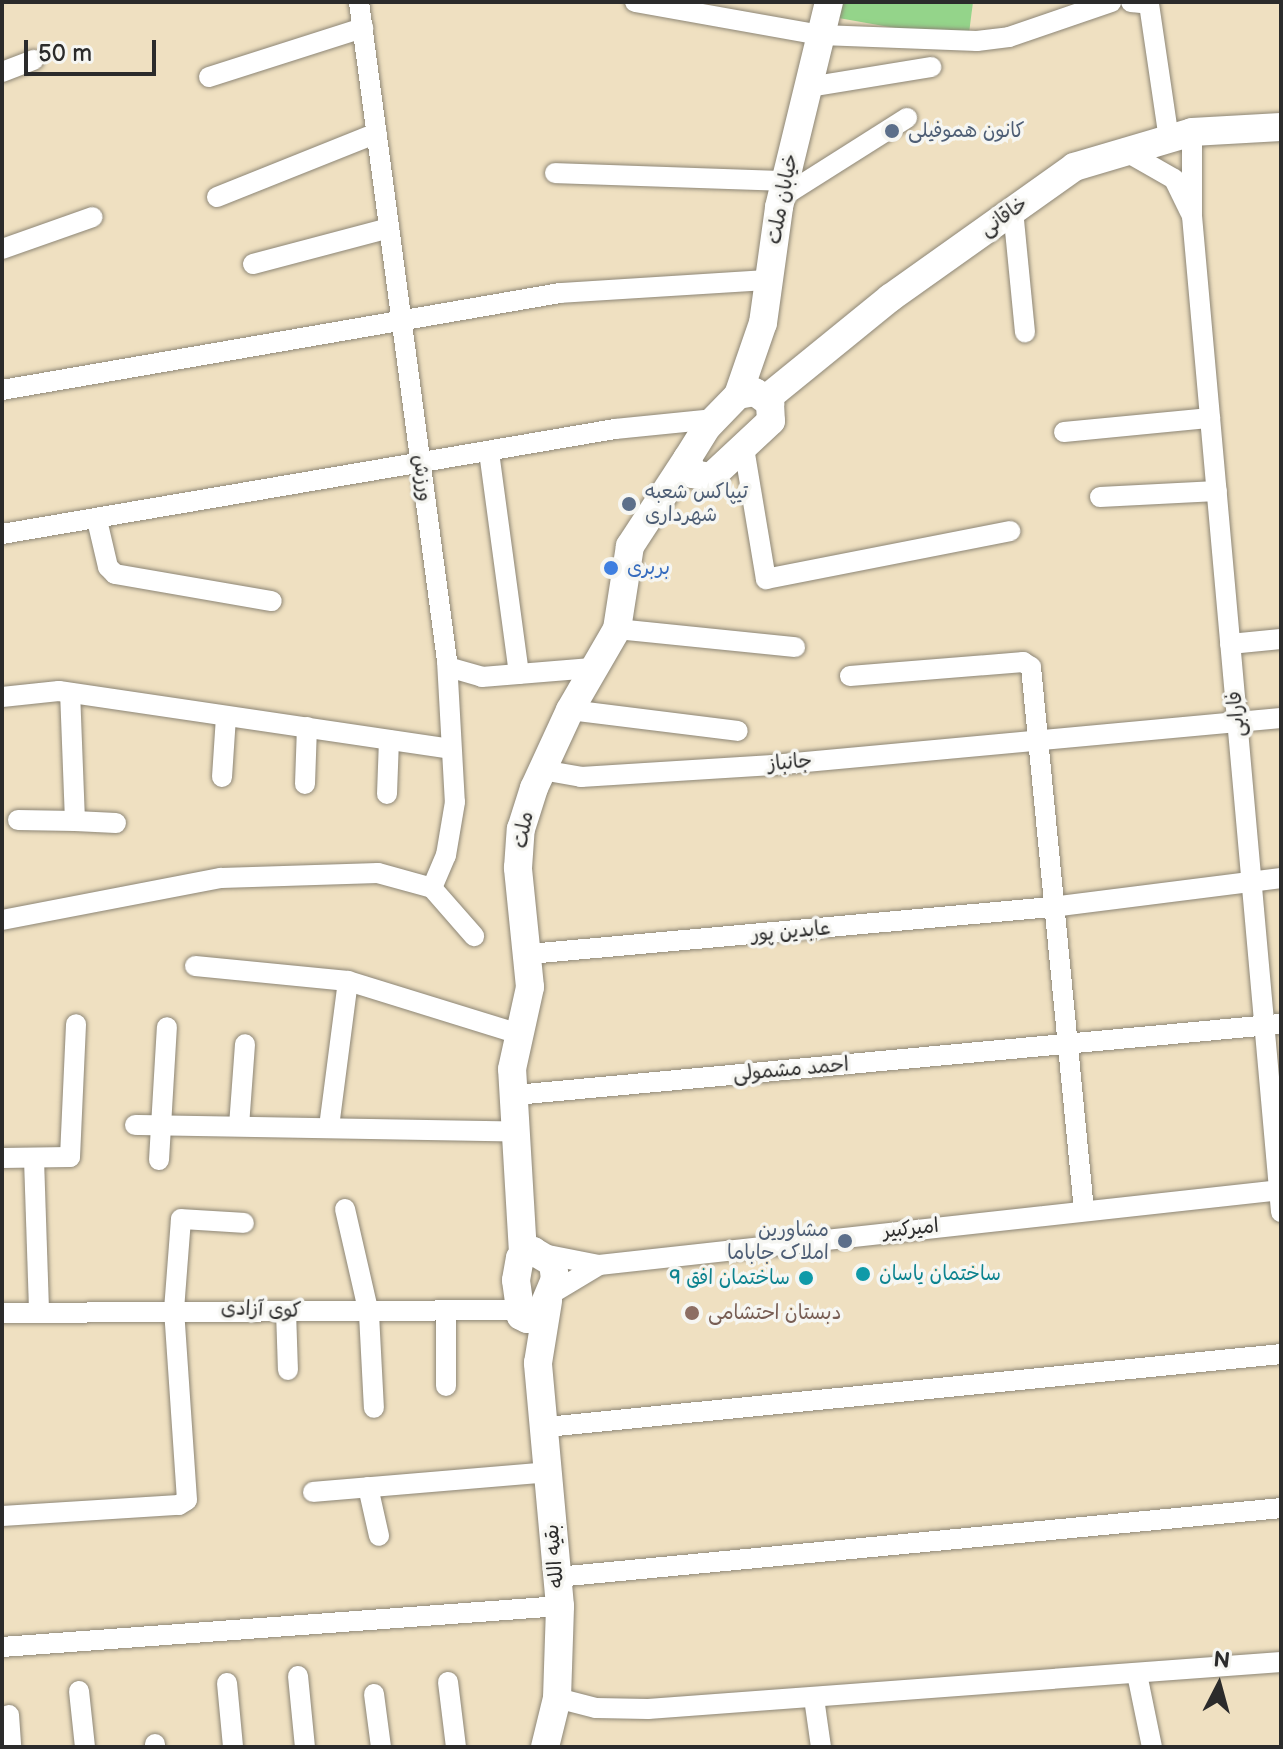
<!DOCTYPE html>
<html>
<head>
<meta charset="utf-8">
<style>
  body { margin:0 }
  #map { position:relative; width:1283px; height:1749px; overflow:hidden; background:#efe0c1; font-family:"Balsamiq Sans","Playpen Sans Arabic",sans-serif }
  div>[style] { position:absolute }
  .green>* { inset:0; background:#94d48a }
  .roads { filter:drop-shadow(0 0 2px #8d8676) drop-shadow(0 0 2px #8d8676) }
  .minor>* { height:20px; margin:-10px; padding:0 10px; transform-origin:10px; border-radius:10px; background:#fff }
  .secondary>* { height:28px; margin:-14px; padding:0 14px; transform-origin:14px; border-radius:14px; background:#fff }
  .dots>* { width:22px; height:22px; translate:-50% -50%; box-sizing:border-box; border:4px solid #f6f6f2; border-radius:50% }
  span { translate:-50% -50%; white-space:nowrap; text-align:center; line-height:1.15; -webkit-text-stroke:7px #f6f6f2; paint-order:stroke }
  .service-label { font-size:20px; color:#4e5e75 }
  .left { translate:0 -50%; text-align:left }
  .right { translate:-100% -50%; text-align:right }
  .street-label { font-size:20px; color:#2b2b2b }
  .shop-label { font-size:20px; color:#366cbe }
  .culture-label { font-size:20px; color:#0d838f }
  .education-label { font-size:20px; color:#785e54 }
  .frame { position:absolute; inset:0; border:4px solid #2b2b2b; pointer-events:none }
  .north { position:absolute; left:1179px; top:1645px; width:80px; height:80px; -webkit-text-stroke:6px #f6f6f2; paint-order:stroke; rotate:6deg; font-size:22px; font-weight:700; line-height:32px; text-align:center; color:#2b2b2b }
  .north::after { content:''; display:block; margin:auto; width:28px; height:36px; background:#2b2b2b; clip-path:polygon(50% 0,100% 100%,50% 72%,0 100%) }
  .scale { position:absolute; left:24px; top:40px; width:132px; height:36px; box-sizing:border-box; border:4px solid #2b2b2b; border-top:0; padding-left:10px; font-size:24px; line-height:28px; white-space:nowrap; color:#2b2b2b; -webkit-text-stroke:6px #f6f6f2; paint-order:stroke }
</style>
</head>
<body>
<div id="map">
  <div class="green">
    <div style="clip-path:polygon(836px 2px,973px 2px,968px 41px,833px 17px)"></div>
  </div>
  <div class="roads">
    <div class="minor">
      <div style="left:359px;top:2px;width:665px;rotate:82.39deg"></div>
      <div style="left:447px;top:661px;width:141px;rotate:86.8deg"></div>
      <div style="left:455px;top:802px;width:54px;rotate:99.6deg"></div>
      <div style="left:446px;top:855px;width:36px;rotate:113deg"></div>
      <div style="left:432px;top:888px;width:64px;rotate:48.8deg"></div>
      <div style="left:635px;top:2px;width:189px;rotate:10.1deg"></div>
      <div style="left:821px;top:35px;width:156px;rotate:2.2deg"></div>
      <div style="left:977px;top:41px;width:32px;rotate:-7deg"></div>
      <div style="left:1009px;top:37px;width:108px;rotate:-18.9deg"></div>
      <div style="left:1131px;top:2px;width:18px;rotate:6deg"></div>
      <div style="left:1149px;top:4px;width:136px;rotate:81.6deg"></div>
      <div style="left:2px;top:72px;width:34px;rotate:-21deg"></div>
      <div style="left:209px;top:77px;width:162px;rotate:-17.7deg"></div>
      <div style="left:809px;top:87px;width:124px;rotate:-9.3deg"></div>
      <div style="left:1192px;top:132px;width:84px;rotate:90deg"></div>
      <div style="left:1192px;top:216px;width:1000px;rotate:84.89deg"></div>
      <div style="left:1125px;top:151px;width:56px;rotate:29.7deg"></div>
      <div style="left:1174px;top:179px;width:37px;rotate:64deg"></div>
      <div style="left:555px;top:173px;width:230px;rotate:2deg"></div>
      <div style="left:217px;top:197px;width:172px;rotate:-21.8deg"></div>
      <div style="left:782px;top:197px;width:148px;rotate:-32.3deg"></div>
      <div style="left:1013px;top:210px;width:123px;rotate:84.4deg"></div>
      <div style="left:2px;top:249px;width:96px;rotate:-19.4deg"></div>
      <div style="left:253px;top:264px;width:141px;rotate:-14.8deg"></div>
      <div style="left:2px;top:390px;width:566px;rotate:-9.86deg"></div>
      <div style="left:560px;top:293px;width:209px;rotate:-3.6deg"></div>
      <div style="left:1064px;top:432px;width:147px;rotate:-5.5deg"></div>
      <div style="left:744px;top:448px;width:133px;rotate:80.5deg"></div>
      <div style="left:766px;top:579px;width:249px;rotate:-11.1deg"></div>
      <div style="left:489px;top:452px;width:224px;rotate:82.3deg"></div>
      <div style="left:1100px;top:497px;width:117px;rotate:-2.9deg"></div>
      <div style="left:97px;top:520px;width:48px;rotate:76.8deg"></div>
      <div style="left:108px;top:567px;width:10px;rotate:45deg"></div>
      <div style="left:115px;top:574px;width:159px;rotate:9.8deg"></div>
      <div style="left:2px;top:534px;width:622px;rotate:-9.72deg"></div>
      <div style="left:615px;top:429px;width:100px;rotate:-5.7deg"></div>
      <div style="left:617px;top:629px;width:179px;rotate:5.8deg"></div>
      <div style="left:1230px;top:644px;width:51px;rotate:-5.6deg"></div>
      <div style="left:448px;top:667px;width:35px;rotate:16deg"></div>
      <div style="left:482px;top:677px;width:110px;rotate:-4.7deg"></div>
      <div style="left:850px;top:676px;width:174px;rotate:-4.6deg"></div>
      <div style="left:1023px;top:662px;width:9px;rotate:32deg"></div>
      <div style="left:1031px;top:667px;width:546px;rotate:84.43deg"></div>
      <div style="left:2px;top:697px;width:57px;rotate:-6deg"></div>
      <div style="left:59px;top:691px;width:396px;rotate:8.4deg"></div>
      <div style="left:570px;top:710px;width:169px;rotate:7.1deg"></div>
      <div style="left:542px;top:770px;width:40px;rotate:10deg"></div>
      <div style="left:581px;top:777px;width:192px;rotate:-3.6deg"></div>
      <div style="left:773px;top:765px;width:510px;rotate:-5.29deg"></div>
      <div style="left:222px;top:777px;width:61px;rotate:-86.2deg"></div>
      <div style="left:305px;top:784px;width:57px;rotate:-88deg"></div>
      <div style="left:387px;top:794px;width:54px;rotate:-87.9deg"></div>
      <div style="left:18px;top:820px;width:57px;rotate:1deg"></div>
      <div style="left:75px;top:821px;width:128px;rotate:-92.2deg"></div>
      <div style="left:75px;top:821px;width:41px;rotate:2.8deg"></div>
      <div style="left:2px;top:920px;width:223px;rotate:-10.9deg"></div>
      <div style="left:221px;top:878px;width:157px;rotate:-1.8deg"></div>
      <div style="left:378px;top:873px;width:56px;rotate:15.5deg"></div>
      <div style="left:529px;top:954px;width:525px;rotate:-5.14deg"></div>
      <div style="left:1052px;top:907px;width:231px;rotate:-7.2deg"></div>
      <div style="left:195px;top:966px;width:154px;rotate:5.6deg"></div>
      <div style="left:348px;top:981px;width:179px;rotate:17.2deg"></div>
      <div style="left:515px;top:1095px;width:769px;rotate:-5.3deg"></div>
      <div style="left:135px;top:1125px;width:383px;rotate:1deg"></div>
      <div style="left:239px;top:1126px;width:82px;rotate:-85.8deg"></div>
      <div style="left:329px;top:1127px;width:147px;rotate:-82.6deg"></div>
      <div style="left:2px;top:1158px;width:68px;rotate:-0.8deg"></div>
      <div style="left:70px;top:1157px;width:133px;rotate:-87.4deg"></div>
      <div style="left:34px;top:1159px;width:153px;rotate:88.1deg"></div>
      <div style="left:159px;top:1160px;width:133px;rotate:-86.6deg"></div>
      <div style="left:345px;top:1209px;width:108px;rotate:77.1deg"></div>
      <div style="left:369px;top:1314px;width:94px;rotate:87deg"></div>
      <div style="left:543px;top:1254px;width:57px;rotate:11.1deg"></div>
      <div style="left:599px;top:1265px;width:686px;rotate:-6.28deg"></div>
      <div style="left:551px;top:1294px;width:56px;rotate:-31.1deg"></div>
      <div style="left:286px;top:1311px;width:59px;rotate:88.1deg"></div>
      <div style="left:2px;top:1313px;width:517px;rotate:-0.33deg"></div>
      <div style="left:446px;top:1313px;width:73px;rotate:90deg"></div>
      <div style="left:546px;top:1427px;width:739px;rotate:-5.67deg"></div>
      <div style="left:368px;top:1487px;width:50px;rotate:77.3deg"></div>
      <div style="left:313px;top:1492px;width:237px;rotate:-4.8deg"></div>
      <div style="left:2px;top:1516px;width:177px;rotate:-3.6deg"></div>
      <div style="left:179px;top:1505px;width:9px;rotate:-32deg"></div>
      <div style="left:187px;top:1500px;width:190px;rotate:-93.9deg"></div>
      <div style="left:174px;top:1310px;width:91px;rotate:-85.6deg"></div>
      <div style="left:181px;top:1219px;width:63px;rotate:3.6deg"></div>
      <div style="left:557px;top:1577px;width:727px;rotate:-5.44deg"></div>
      <div style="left:2px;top:1647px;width:560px;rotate:-4.2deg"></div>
      <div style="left:1137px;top:1674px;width:75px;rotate:78.4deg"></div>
      <div style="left:298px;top:1676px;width:71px;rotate:84.4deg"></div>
      <div style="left:448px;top:1682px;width:65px;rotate:83deg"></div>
      <div style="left:227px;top:1683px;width:64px;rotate:84.6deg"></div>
      <div style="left:79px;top:1691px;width:56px;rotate:83.9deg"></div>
      <div style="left:374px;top:1694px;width:53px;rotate:82.5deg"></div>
      <div style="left:557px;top:1698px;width:40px;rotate:14.4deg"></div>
      <div style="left:596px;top:1708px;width:52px;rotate:1.1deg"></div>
      <div style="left:648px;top:1709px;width:635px;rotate:-4.25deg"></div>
      <div style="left:814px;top:1698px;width:49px;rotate:81.9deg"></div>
      <div style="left:9px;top:1715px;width:32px;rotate:86deg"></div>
      <div style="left:155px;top:1744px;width:3px;rotate:90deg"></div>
    </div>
    <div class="secondary">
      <div style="left:755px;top:392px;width:19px;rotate:36deg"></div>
      <div style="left:770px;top:403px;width:18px;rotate:87deg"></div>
      <div style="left:771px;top:421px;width:82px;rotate:137deg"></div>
      <div style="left:711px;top:477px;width:18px;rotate:-171deg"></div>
      <div style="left:693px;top:474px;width:16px;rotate:-112deg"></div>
      <div style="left:687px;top:459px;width:39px;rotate:-58deg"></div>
      <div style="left:708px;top:426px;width:43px;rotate:-45.9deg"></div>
      <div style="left:738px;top:395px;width:17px;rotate:-10deg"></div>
      <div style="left:738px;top:395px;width:76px;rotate:-70.9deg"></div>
      <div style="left:763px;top:323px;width:117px;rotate:-82.1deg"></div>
      <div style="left:779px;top:207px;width:211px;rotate:-76.3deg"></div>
      <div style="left:767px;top:398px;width:159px;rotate:-39.1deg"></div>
      <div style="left:890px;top:298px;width:226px;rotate:-35.4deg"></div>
      <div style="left:1074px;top:167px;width:123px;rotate:-16.5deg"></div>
      <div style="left:1192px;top:132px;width:89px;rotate:-3.2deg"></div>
      <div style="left:533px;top:1251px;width:23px;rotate:31deg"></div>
      <div style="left:553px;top:1263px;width:16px;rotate:83deg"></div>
      <div style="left:555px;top:1279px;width:41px;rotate:112.8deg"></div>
      <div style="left:539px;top:1317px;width:12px;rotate:171deg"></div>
      <div style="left:527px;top:1319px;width:7px;rotate:-153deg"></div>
      <div style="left:521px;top:1316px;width:36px;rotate:-98deg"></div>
      <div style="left:516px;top:1280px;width:22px;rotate:-80deg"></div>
      <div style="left:520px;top:1258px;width:15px;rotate:-28deg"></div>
      <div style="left:523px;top:1253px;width:184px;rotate:-93.4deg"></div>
      <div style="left:512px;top:1069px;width:84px;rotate:-77.6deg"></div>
      <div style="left:530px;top:987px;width:120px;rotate:-95.8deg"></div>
      <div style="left:518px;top:868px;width:39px;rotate:-86deg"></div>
      <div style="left:521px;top:829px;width:43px;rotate:-72.4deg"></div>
      <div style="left:534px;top:788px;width:86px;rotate:-65.2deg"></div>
      <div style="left:570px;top:710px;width:94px;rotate:-59.9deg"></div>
      <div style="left:617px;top:629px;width:84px;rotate:-81.1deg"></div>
      <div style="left:630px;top:546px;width:104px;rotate:-56.8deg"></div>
      <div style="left:545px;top:1747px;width:50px;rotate:-76.2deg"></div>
      <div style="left:557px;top:1698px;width:92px;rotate:-88.1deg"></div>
      <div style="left:560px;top:1606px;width:244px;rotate:-95.2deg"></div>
      <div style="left:538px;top:1363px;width:63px;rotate:-80.8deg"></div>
    </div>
  </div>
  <div class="dots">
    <div style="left:892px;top:131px;background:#5c6f8a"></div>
    <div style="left:629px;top:504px;background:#5c6f8a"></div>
    <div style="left:611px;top:568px;background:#3f7fe0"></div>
    <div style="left:845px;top:1241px;background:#5c6f8a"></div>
    <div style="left:863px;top:1274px;background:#0f9aa8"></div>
    <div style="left:806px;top:1278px;background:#0f9aa8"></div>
    <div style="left:692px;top:1313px;background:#8d6e63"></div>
  </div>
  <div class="service-label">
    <span class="left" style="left:908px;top:131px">کانون هموفیلی</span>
    <span class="left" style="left:645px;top:504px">تیپاکس شعبه<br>شهرداری</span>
    <span class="right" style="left:829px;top:1242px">مشاورین<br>املاک جاباما</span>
  </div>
  <div class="street-label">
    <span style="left:783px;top:199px;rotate:-79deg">خیابان ملت</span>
    <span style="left:1004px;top:217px;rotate:-35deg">خاقانی</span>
    <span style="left:422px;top:478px;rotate:82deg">ورزش</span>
    <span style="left:1237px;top:714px;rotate:-95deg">فارابی</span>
    <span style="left:790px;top:763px;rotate:-5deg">جانباز</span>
    <span style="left:524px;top:830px;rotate:-79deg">ملت</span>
    <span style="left:791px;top:932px;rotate:-5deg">عابدین پور</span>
    <span style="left:791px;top:1070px;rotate:-5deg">احمد مشمولی</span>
    <span style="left:911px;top:1229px;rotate:-6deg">امیرکبیر</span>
    <span style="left:261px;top:1310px;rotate:2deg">کوی آزادی</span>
    <span style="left:555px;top:1556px;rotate:-95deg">بقیه الله</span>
  </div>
  <div class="shop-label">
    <span class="left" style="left:627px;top:568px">بربری</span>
  </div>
  <div class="culture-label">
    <span class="left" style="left:879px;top:1274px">ساختمان یاسان</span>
    <span class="right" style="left:790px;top:1278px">ساختمان افق 9</span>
  </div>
  <div class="education-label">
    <span class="left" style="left:708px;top:1313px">دبستان احتشامی</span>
  </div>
  <div class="frame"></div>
  <div class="north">N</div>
  <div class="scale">50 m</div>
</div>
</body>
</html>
